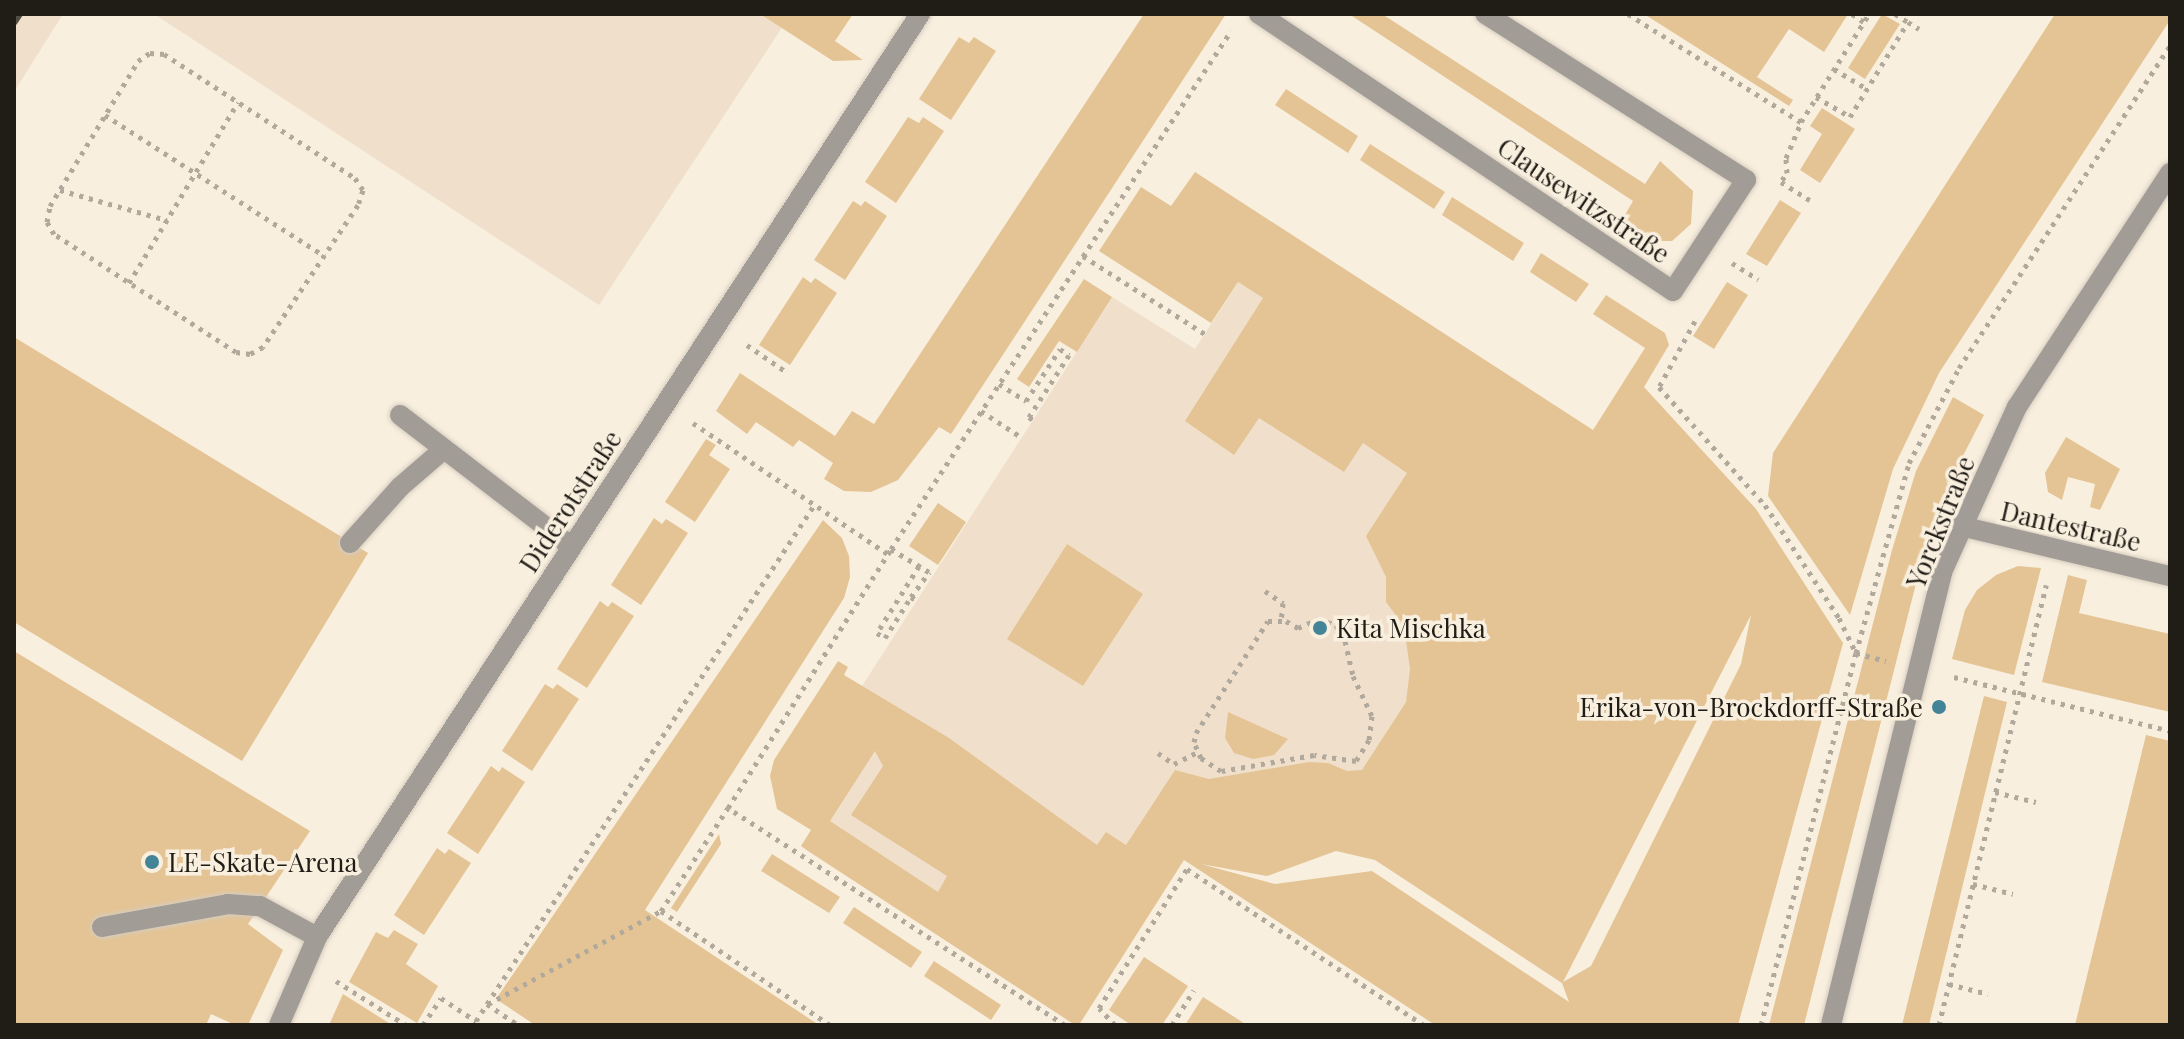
<!DOCTYPE html>
<html>
<head>
<meta charset="utf-8">
<style>
  body { margin:0 }
  #map { position:relative; width:2184px; height:1039px; overflow:hidden; background:#f9efdf; font-family:"Playfair Display",serif }
  div>[style] { position:absolute }
  .built>* { inset:0; background:#f0e0cb }
  .green>* { inset:0; background:#e4c495 }
  .path>* { height:5px; margin-top:-2.5px; transform-origin:0; background:repeating-linear-gradient(90deg,#b1a99c 0 4px,transparent 0 10px) }
  .roads { filter:drop-shadow(0 0 2px #d6cdbf) drop-shadow(0 0 2px #d6cdbf) }
  .service>* { height:20px; margin:-10px; padding:0 10px; transform-origin:10px; border-radius:10px; background:#a19c96 }
  .minor>* { height:20px; margin:-10px; padding:0 10px; transform-origin:10px; border-radius:10px; background:#a19c96 }
  .rail>* { height:6px; margin-top:-3px; transform-origin:0; background:repeating-linear-gradient(90deg,#514c44 0 16px,transparent 0 24px) }
  .dots>* { width:22px; height:22px; translate:-50% -50%; box-sizing:border-box; border:4px solid #f9efdf; border-radius:50% }
  span { translate:-50% -50%; white-space:nowrap; text-align:center; line-height:1.15; -webkit-text-stroke:7px #f9efdf; paint-order:stroke }
  .street-label { font-size:26px; color:#201c16 }
  .poi-label { font-size:26px; color:#201c16 }
  .left { translate:0 -50%; text-align:left }
  .right { translate:-100% -50%; text-align:right }
  .frame { position:absolute; inset:0; border:16px solid #201c16; pointer-events:none }
</style>
</head>
<body>
<div id="map">
  <div class="built">
    <div style="clip-path:polygon(14px 14px,63px 14px,14px 92px)"></div>
    <div style="clip-path:polygon(154px 14px,791px 14px,599px 305px)"></div>
    <div style="clip-path:polygon(1238px 282px,1752px 611px,1562px 983px,1375px 859px,1186px 817px,1077px 984px,829px 821px,901px 711px,862px 686px,1112px 297px,1195px 349px)"></div>
  </div>
  <div class="green">
    <div style="clip-path:polygon(760px 14px,853px 14px,835px 41px,863px 60px,833px 61px)"></div>
    <div style="clip-path:polygon(1144px 14px,1226px 14px,951px 434px,939px 427px,898px 480px,871px 492px,844px 491px,824px 479px,833px 463px,799px 440px,793px 447px,756px 422px,747px 434px,716px 411px,740px 373px,835px 436px,852px 411px,874px 424px)"></div>
    <div style="clip-path:polygon(1349px 14px,1382px 14px,1645px 184px,1660px 161px,1693px 191px,1691px 224px,1672px 241px,1651px 241px,1619px 225px,1633px 201px)"></div>
    <div style="clip-path:polygon(1644px 14px,1848px 14px,1824px 52px,1789px 29px,1757px 77px,1793px 100px,1789px 106px)"></div>
    <div style="clip-path:polygon(1882px 14px,1900px 24px,1865px 79px,1848px 68px)"></div>
    <div style="clip-path:polygon(2055px 14px,2170px 14px,2170px 20px,1939px 373px,1893px 469px,1850px 615px,1768px 496px,1773px 453px)"></div>
    <div style="clip-path:polygon(959px 37px,969px 43px,974px 37px,996px 51px,951px 120px,919px 99px)"></div>
    <div style="clip-path:polygon(1286px 89px,1358px 136px,1348px 153px,1275px 105px)"></div>
    <div style="clip-path:polygon(1822px 108px,1855px 129px,1820px 183px,1800px 170px,1822px 134px,1810px 126px)"></div>
    <div style="clip-path:polygon(908px 117px,919px 123px,923px 117px,944px 131px,896px 203px,865px 182px)"></div>
    <div style="clip-path:polygon(1370px 144px,1445px 192px,1434px 209px,1360px 160px)"></div>
    <div style="clip-path:polygon(evenodd,1195px 172px,1593px 430px,1645px 348px,1593px 314px,1606px 295px,1665px 333px,1669px 345px,1644px 387px,1756px 509px,1843px 643px,1738px 1025px,1435px 1025px,1184px 860px,1079px 1025px,1075px 1025px,808px 851px,801px 846px,811px 830px,777px 809px,770px 776px,774px 760px,838px 661px,848px 667px,844px 675px,949px 738px,1097px 845px,1106px 832px,1126px 845px,1175px 770px,1209px 779px,1309px 762px,1328px 763px,1347px 771px,1362px 770px,1406px 702px,1410px 669px,1404px 626px,1386px 602px,1386px 577px,1366px 536px,1407px 473px,1363px 443px,1344px 472px,1259px 418px,1234px 455px,1185px 421px,1263px 298px,1238px 282px,1211px 323px,1099px 251px,1141px 187px,1171px 206px,1195px 172px,1751px 615px,1741px 664px,1591px 966px,1563px 982px,1751px 615px,1195px 172px,875px 751px,883px 766px,851px 815px,947px 876px,938px 892px,830px 821px,875px 751px,1195px 172px,1336px 851px,1375px 860px,1562px 983px,1569px 1002px,1372px 871px,1275px 884px,1201px 864px,1267px 876px,1336px 851px)"></div>
    <div style="clip-path:polygon(1452px 197px,1524px 243px,1513px 261px,1442px 215px)"></div>
    <div style="clip-path:polygon(1780px 200px,1801px 213px,1767px 266px,1746px 254px)"></div>
    <div style="clip-path:polygon(853px 201px,861px 206px,865px 201px,887px 216px,845px 280px,814px 260px)"></div>
    <div style="clip-path:polygon(1541px 253px,1589px 284px,1576px 302px,1530px 272px)"></div>
    <div style="clip-path:polygon(803px 277px,811px 283px,815px 278px,837px 293px,790px 365px,759px 345px)"></div>
    <div style="clip-path:polygon(1084px 279px,1112px 297px,1077px 352px,1059px 341px,1029px 387px,1017px 379px)"></div>
    <div style="clip-path:polygon(1727px 282px,1748px 295px,1714px 349px,1693px 336px)"></div>
    <div style="clip-path:polygon(14px 337px,368px 553px,242px 761px,14px 622px)"></div>
    <div style="clip-path:polygon(1953px 397px,1984px 415px,1951px 479px,1923px 556px,1804px 1025px,1769px 1025px,1892px 550px,1916px 471px)"></div>
    <div style="clip-path:polygon(2066px 437px,2120px 469px,2100px 510px,2090px 507px,2095px 484px,2068px 477px,2062px 500px,2048px 492px,2045px 473px)"></div>
    <div style="clip-path:polygon(706px 439px,716px 445px,709px 455px,730px 469px,695px 522px,665px 502px)"></div>
    <div style="clip-path:polygon(938px 503px,966px 522px,938px 565px,909px 546px)"></div>
    <div style="clip-path:polygon(654px 518px,662px 524px,666px 519px,688px 533px,641px 605px,611px 585px)"></div>
    <div style="clip-path:polygon(823px 520px,842px 538px,849px 556px,850px 577px,844px 598px,645px 910px,819px 1025px,535px 1025px,496px 999px)"></div>
    <div style="clip-path:polygon(1067px 544px,1143px 594px,1083px 686px,1007px 639px)"></div>
    <div style="clip-path:polygon(2018px 566px,2041px 568px,2014px 675px,1952px 659px,1965px 610px,1977px 590px,1996px 575px)"></div>
    <div style="clip-path:polygon(2068px 575px,2087px 580px,2079px 613px,2170px 634px,2170px 712px,2042px 682px)"></div>
    <div style="clip-path:polygon(600px 601px,608px 607px,612px 602px,634px 616px,587px 688px,557px 669px)"></div>
    <div style="clip-path:polygon(14px 651px,310px 831px,248px 924px,283px 950px,248px 1025px,235px 1025px,211px 1014px,206px 1025px,14px 1025px)"></div>
    <div style="clip-path:polygon(545px 684px,553px 689px,557px 684px,579px 699px,532px 771px,502px 751px)"></div>
    <div style="clip-path:polygon(1984px 696px,2007px 702px,1929px 1025px,1902px 1025px)"></div>
    <div style="clip-path:polygon(1228px 712px,1288px 739px,1274px 755px,1253px 759px,1234px 753px,1225px 738px)"></div>
    <div style="clip-path:polygon(2146px 735px,2170px 741px,2170px 1025px,2075px 1025px)"></div>
    <div style="clip-path:polygon(491px 766px,499px 772px,502px 767px,525px 782px,478px 854px,447px 833px)"></div>
    <div style="clip-path:polygon(719px 834px,721px 844px,677px 912px,671px 908px)"></div>
    <div style="clip-path:polygon(437px 848px,445px 854px,449px 849px,471px 863px,424px 935px,394px 915px)"></div>
    <div style="clip-path:polygon(772px 854px,840px 897px,829px 913px,761px 871px)"></div>
    <div style="clip-path:polygon(854px 907px,922px 952px,911px 968px,843px 923px)"></div>
    <div style="clip-path:polygon(394px 930px,418px 944px,406px 964px,438px 986px,417px 1023px,349px 982px,376px 932px,388px 938px)"></div>
    <div style="clip-path:polygon(1144px 957px,1188px 986px,1162px 1025px,1131px 1025px,1109px 1010px)"></div>
    <div style="clip-path:polygon(934px 961px,1001px 1005px,991px 1020px,924px 976px)"></div>
    <div style="clip-path:polygon(343px 994px,392px 1025px,329px 1025px)"></div>
    <div style="clip-path:polygon(1203px 997px,1247px 1025px,1185px 1025px)"></div>
  </div>
  <div class="path">
    <div style="left:1628px;top:14px;width:204px;rotate:32deg"></div>
    <div style="left:1852px;top:14px;width:14px;rotate:34deg"></div>
    <div style="left:1895px;top:14px;width:15px;rotate:32deg"></div>
    <div style="left:150px;top:53px;width:14px;rotate:4deg"></div>
    <div style="left:164px;top:54px;width:228px;rotate:33deg"></div>
    <div style="left:355px;top:178px;width:14px;rotate:56deg"></div>
    <div style="left:363px;top:190px;width:16px;rotate:108deg"></div>
    <div style="left:358px;top:205px;width:171px;rotate:123.8deg"></div>
    <div style="left:263px;top:347px;width:15px;rotate:152deg"></div>
    <div style="left:250px;top:354px;width:14px;rotate:-172deg"></div>
    <div style="left:236px;top:352px;width:217px;rotate:-147deg"></div>
    <div style="left:54px;top:234px;width:14px;rotate:-120deg"></div>
    <div style="left:47px;top:222px;width:16px;rotate:-79deg"></div>
    <div style="left:50px;top:206px;width:170px;rotate:-58.7deg"></div>
    <div style="left:138px;top:61px;width:14px;rotate:-34deg"></div>
    <div style="left:1834px;top:69px;width:39px;rotate:31deg"></div>
    <div style="left:1816px;top:97px;width:39px;rotate:30deg"></div>
    <div style="left:1850px;top:117px;width:111px;rotate:-58.6deg"></div>
    <div style="left:1908px;top:22px;width:13px;rotate:32deg"></div>
    <div style="left:105px;top:115px;width:261px;rotate:32.7deg"></div>
    <div style="left:1782px;top:180px;width:9px;rotate:-54deg"></div>
    <div style="left:1787px;top:173px;width:15px;rotate:-94deg"></div>
    <div style="left:1786px;top:158px;width:39px;rotate:-67deg"></div>
    <div style="left:1801px;top:122px;width:128px;rotate:-57.8deg"></div>
    <div style="left:1781px;top:182px;width:34px;rotate:32deg"></div>
    <div style="left:60px;top:190px;width:111px;rotate:15.7deg"></div>
    <div style="left:1083px;top:256px;width:145px;rotate:32.6deg"></div>
    <div style="left:1732px;top:263px;width:31px;rotate:32deg"></div>
    <div style="left:129px;top:283px;width:211px;rotate:-58.9deg"></div>
    <div style="left:1695px;top:321px;width:75px;rotate:118.6deg"></div>
    <div style="left:1659px;top:387px;width:159px;rotate:48.1deg"></div>
    <div style="left:1765px;top:505px;width:135px;rotate:56.8deg"></div>
    <div style="left:1839px;top:618px;width:39px;rotate:64deg"></div>
    <div style="left:1856px;top:653px;width:31px;rotate:15deg"></div>
    <div style="left:747px;top:345px;width:46px;rotate:34.4deg"></div>
    <div style="left:999px;top:384px;width:32px;rotate:32deg"></div>
    <div style="left:1026px;top:401px;width:62px;rotate:-56.8deg"></div>
    <div style="left:1060px;top:349px;width:11px;rotate:34deg"></div>
    <div style="left:1069px;top:355px;width:74px;rotate:122.8deg"></div>
    <div style="left:1029px;top:417px;width:5px;rotate:37deg"></div>
    <div style="left:981px;top:411px;width:48px;rotate:33deg"></div>
    <div style="left:693px;top:423px;width:235px;rotate:33.9deg"></div>
    <div style="left:891px;top:549px;width:33px;rotate:31deg"></div>
    <div style="left:919px;top:566px;width:79px;rotate:122.1deg"></div>
    <div style="left:877px;top:633px;width:9px;rotate:32deg"></div>
    <div style="left:885px;top:638px;width:49px;rotate:-57.6deg"></div>
    <div style="left:911px;top:597px;width:6px;rotate:31deg"></div>
    <div style="left:1265px;top:591px;width:22px;rotate:34deg"></div>
    <div style="left:1283px;top:603px;width:18px;rotate:96deg"></div>
    <div style="left:911px;top:597px;width:31px;rotate:-54deg"></div>
    <div style="left:929px;top:572px;width:12px;rotate:-149deg"></div>
    <div style="left:1318px;top:619px;width:19px;rotate:18deg"></div>
    <div style="left:1336px;top:625px;width:18px;rotate:61deg"></div>
    <div style="left:1345px;top:641px;width:36px;rotate:77deg"></div>
    <div style="left:1353px;top:676px;width:44px;rotate:64.6deg"></div>
    <div style="left:1372px;top:716px;width:24px;rotate:97deg"></div>
    <div style="left:1369px;top:740px;width:25px;rotate:122deg"></div>
    <div style="left:1356px;top:761px;width:42px;rotate:-171.9deg"></div>
    <div style="left:1314px;top:755px;width:94px;rotate:170.2deg"></div>
    <div style="left:1221px;top:771px;width:24px;rotate:-147deg"></div>
    <div style="left:1201px;top:758px;width:17px;rotate:-114deg"></div>
    <div style="left:1194px;top:742px;width:9px;rotate:-77deg"></div>
    <div style="left:1196px;top:733px;width:133px;rotate:-57.3deg"></div>
    <div style="left:1268px;top:621px;width:18px"></div>
    <div style="left:1286px;top:621px;width:14px;rotate:30deg"></div>
    <div style="left:1298px;top:628px;width:22px;rotate:-24deg"></div>
    <div style="left:1954px;top:677px;width:223px;rotate:14deg"></div>
    <div style="left:1158px;top:753px;width:19px;rotate:35deg"></div>
    <div style="left:1174px;top:764px;width:27px;rotate:-27deg"></div>
    <div style="left:1995px;top:792px;width:42px;rotate:13.7deg"></div>
    <div style="left:1973px;top:884px;width:41px;rotate:14deg"></div>
    <div style="left:661px;top:911px;width:204px;rotate:34deg"></div>
    <div style="left:336px;top:981px;width:83px;rotate:32.2deg"></div>
    <div style="left:1949px;top:984px;width:40px;rotate:14.4deg"></div>
    <div style="left:487px;top:1004px;width:598px;rotate:-56.74deg"></div>
    <div style="left:488px;top:1004px;width:196px;rotate:-28.3deg"></div>
    <div style="left:661px;top:911px;width:123px;rotate:-57deg"></div>
    <div style="left:423px;top:1025px;width:32px;rotate:-56deg"></div>
    <div style="left:441px;top:998px;width:42px;rotate:33.3deg"></div>
    <div style="left:476px;top:1021px;width:20px;rotate:-57deg"></div>
    <div style="left:487px;top:1004px;width:37px;rotate:34deg"></div>
    <div style="left:1065px;top:1025px;width:401px;rotate:-147.2deg"></div>
    <div style="left:728px;top:808px;width:306px;rotate:-57.8deg"></div>
    <div style="left:891px;top:549px;width:620px;rotate:-56.72deg"></div>
    <div style="left:1115px;top:1025px;width:23px;rotate:-133deg"></div>
    <div style="left:1099px;top:1008px;width:165px;rotate:-57.7deg"></div>
    <div style="left:1187px;top:869px;width:284px;rotate:33.4deg"></div>
    <div style="left:1172px;top:1025px;width:41px;rotate:-57.8deg"></div>
    <div style="left:1761px;top:1025px;width:384px;rotate:-75.7deg"></div>
    <div style="left:1856px;top:653px;width:197px;rotate:-74.4deg"></div>
    <div style="left:1909px;top:463px;width:107px;rotate:-62.2deg"></div>
    <div style="left:1959px;top:368px;width:385px;rotate:-56.8deg"></div>
    <div style="left:1939px;top:1025px;width:453px;rotate:-76.3deg"></div>
  </div>
  <div class="roads">
    <div class="service">
      <div style="left:400px;top:415px;width:215px;rotate:37.5deg"></div>
      <div style="left:350px;top:543px;width:75px;rotate:-48.2deg"></div>
      <div style="left:400px;top:487px;width:58px;rotate:-40.8deg"></div>
      <div style="left:102px;top:927px;width:128px;rotate:-10.3deg"></div>
      <div style="left:228px;top:904px;width:32px;rotate:4deg"></div>
      <div style="left:260px;top:906px;width:65px;rotate:28.5deg"></div>
    </div>
    <div class="minor">
      <div style="left:1259px;top:14px;width:498px;rotate:33.8deg"></div>
      <div style="left:1673px;top:291px;width:133px;rotate:-56.7deg"></div>
      <div style="left:1746px;top:180px;width:309px;rotate:-147.5deg"></div>
      <div style="left:1961px;top:526px;width:215px;rotate:13.5deg"></div>
      <div style="left:279px;top:1025px;width:96px;rotate:-66.6deg"></div>
      <div style="left:317px;top:937px;width:1103px;rotate:-56.84deg"></div>
      <div style="left:1831px;top:1025px;width:466px;rotate:-76.2deg"></div>
      <div style="left:1942px;top:572px;width:181px;rotate:-65.6deg"></div>
      <div style="left:2017px;top:407px;width:280px;rotate:-56.8deg"></div>
    </div>
  </div>
  <div class="rail">
    <div style="left:14px;top:23px;width:11px;rotate:-56deg"></div>
  </div>
  <div class="dots">
    <div style="left:1320px;top:628px;background:#448497"></div>
    <div style="left:1939px;top:707px;background:#448497"></div>
    <div style="left:152px;top:862px;background:#448497"></div>
  </div>
  <div class="street-label">
    <span style="left:1584px;top:200px;rotate:34deg">Clausewitzstraße</span>
    <span style="left:570px;top:501px;rotate:-57deg">Diderotstraße</span>
    <span style="left:1940px;top:522px;rotate:-68deg">Yorckstraße</span>
    <span style="left:2071px;top:526px;rotate:13deg">Dantestraße</span>
  </div>
  <div class="poi-label">
    <span class="left" style="left:1336px;top:628px">Kita Mischka</span>
    <span class="right" style="left:1923px;top:707px">Erika-von-Brockdorff-Straße</span>
    <span class="left" style="left:168px;top:862px">LE-Skate-Arena</span>
  </div>
  <div class="frame"></div>
</div>
</body>
</html>
